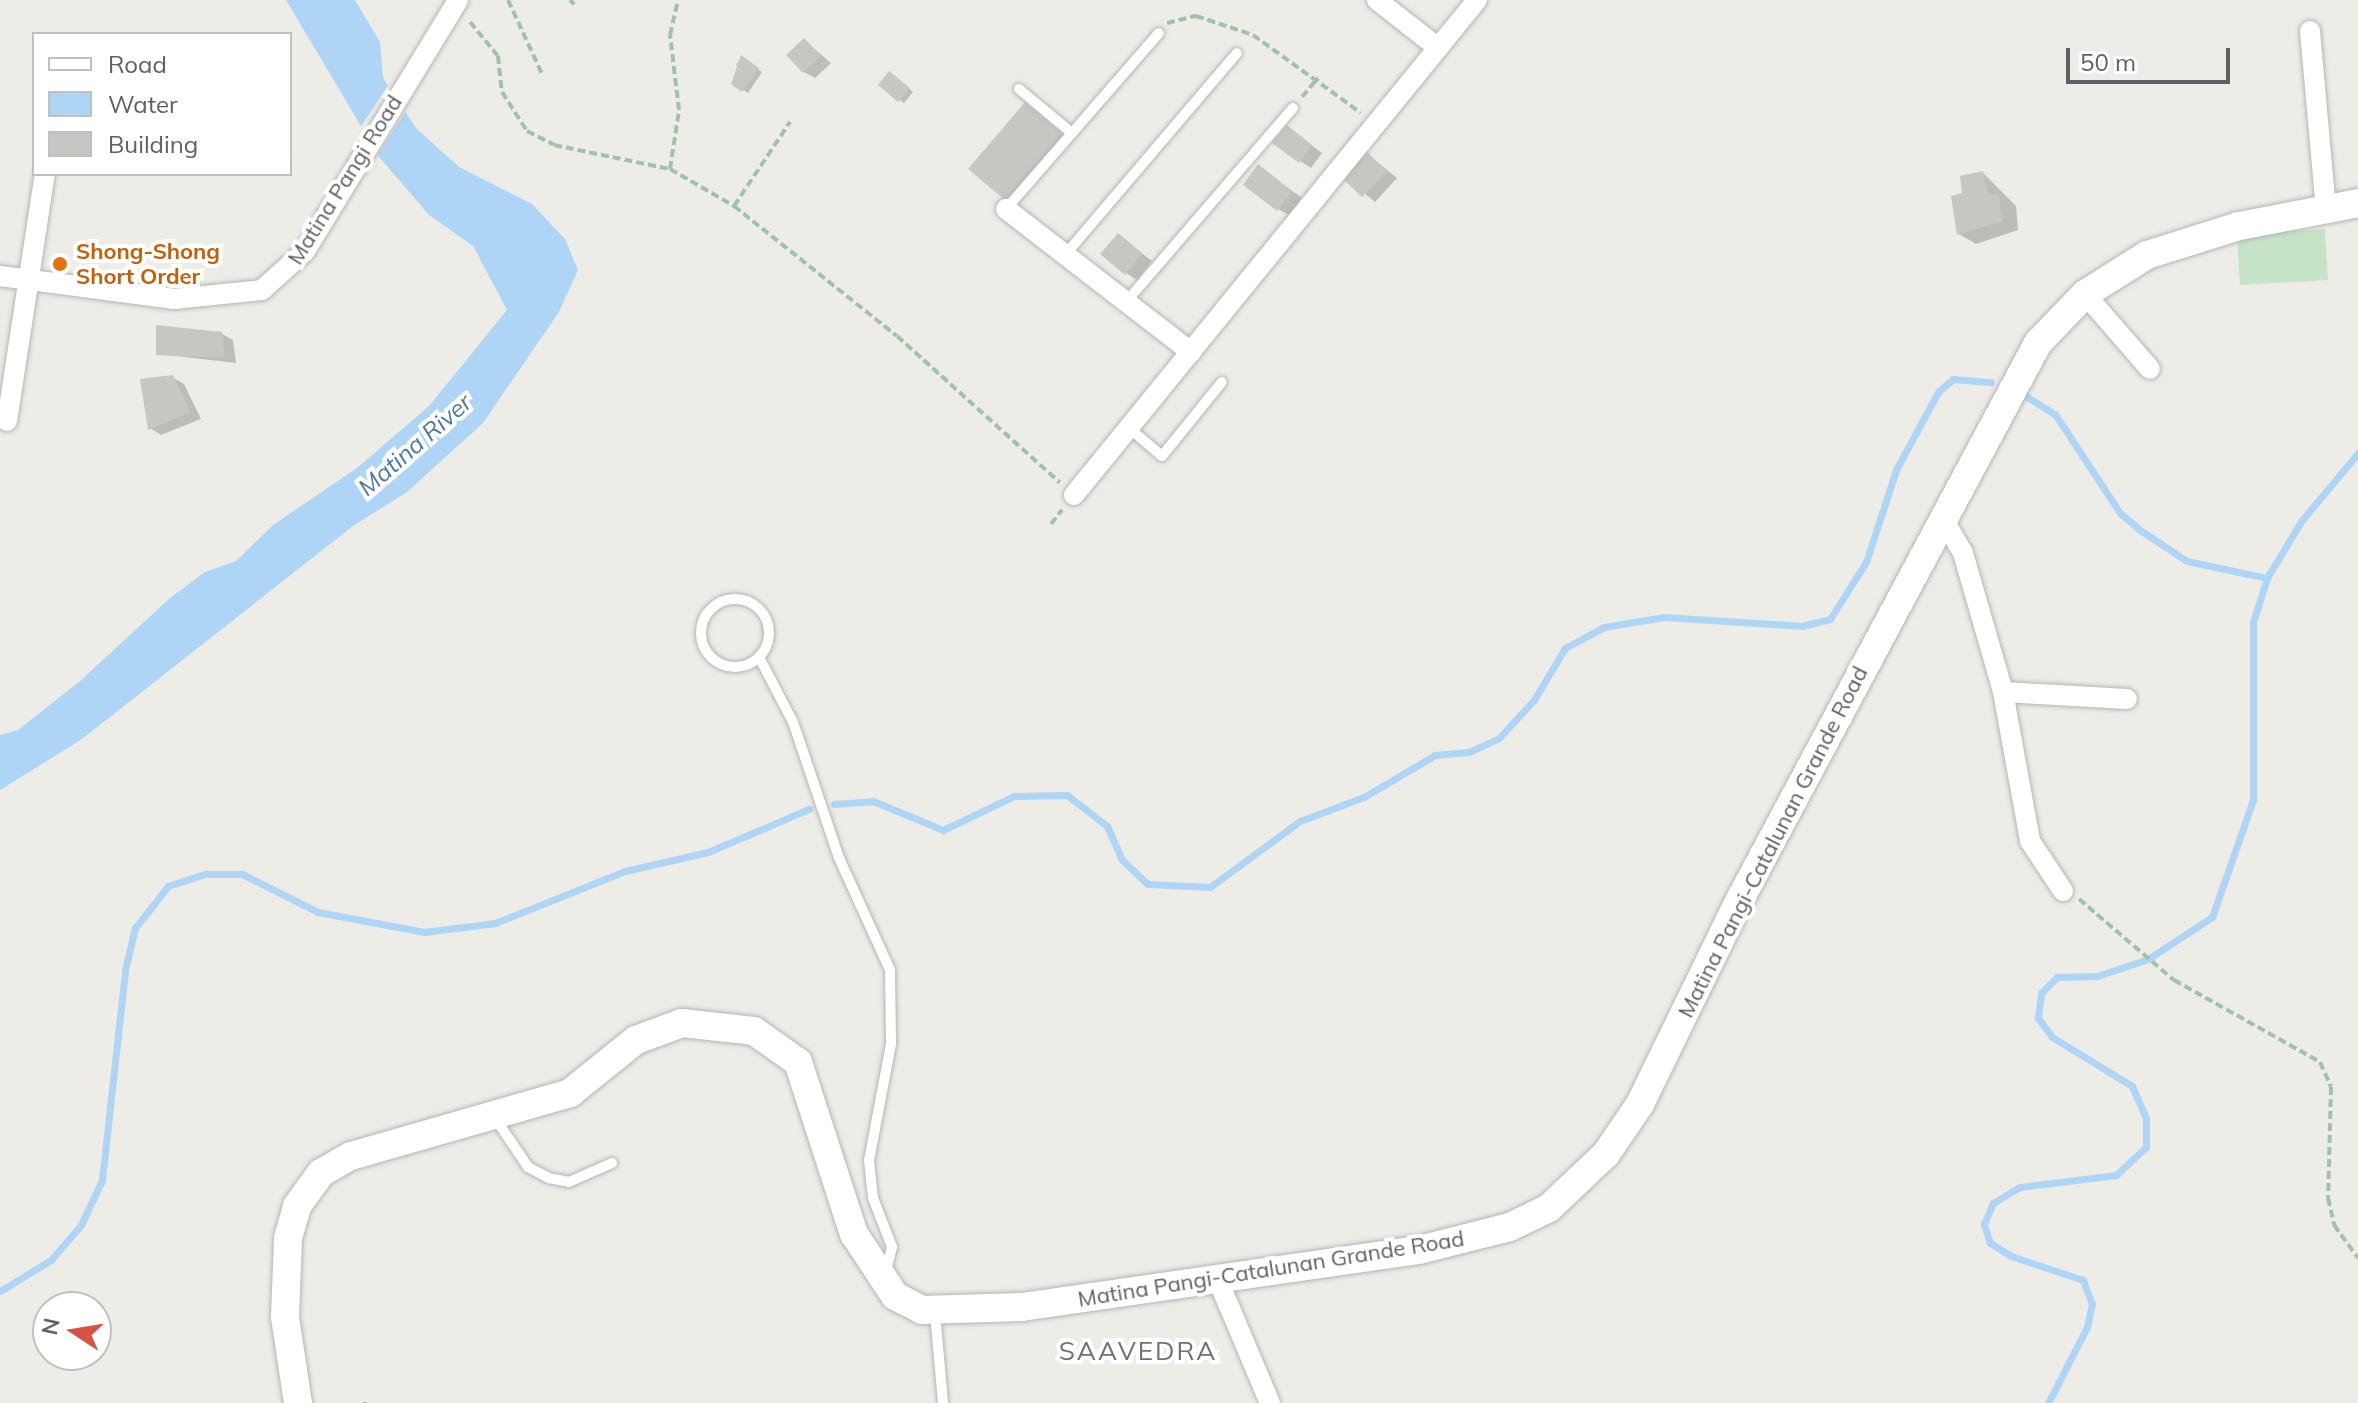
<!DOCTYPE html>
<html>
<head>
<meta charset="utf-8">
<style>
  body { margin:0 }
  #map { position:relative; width:2358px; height:1403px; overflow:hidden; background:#eeece6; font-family:Mulish,sans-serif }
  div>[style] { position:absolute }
  .green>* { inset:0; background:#c5e3c6 }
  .water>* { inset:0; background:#aed5f6 }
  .pier>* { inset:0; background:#eeece6 }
  .shadow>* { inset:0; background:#0003 }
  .stream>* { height:7px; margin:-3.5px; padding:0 3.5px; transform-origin:3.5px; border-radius:3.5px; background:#aed5f6 }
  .building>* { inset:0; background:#c7c6c0 }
  .path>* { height:4px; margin-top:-2px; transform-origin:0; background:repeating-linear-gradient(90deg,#9fc3aa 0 8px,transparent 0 12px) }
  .roads { filter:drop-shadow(0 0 2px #b3b6b9) drop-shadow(0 0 2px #b3b6b9) }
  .lane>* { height:10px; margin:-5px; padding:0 5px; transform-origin:5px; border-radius:5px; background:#fff }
  .lane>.ring { margin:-5px; padding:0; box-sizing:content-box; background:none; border:10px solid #fff; border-radius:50% }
  .street>* { height:20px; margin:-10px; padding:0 10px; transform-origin:10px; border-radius:10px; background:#fff }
  .secondary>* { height:28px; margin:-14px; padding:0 14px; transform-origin:14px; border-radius:14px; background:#fff }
  .dots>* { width:22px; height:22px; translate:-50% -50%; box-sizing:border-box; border:4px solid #fff; border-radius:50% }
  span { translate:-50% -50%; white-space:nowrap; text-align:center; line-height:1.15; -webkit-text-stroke:8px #fff; paint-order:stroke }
  .street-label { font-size:22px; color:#5e6165 }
  .food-label { font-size:22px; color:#c56008; font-weight:700 }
  .left { translate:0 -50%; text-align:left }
  .water-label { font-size:24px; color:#4c77a6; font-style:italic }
  .quarter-label { font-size:26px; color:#6f7276; letter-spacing:2px }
  .legend { position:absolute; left:32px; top:32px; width:260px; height:144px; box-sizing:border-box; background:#fff; border:2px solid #bfc0c1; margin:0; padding:10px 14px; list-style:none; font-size:24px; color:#5e6165 }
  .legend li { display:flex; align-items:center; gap:16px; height:40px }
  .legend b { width:40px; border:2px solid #bfc0c1 }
  .north { position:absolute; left:32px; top:1291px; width:80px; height:80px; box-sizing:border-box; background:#fff; border:2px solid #bfc0c1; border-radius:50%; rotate:282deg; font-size:22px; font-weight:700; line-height:32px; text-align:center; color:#5e6165 }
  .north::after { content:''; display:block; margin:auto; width:28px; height:36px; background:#d75243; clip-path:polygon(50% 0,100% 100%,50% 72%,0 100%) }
  .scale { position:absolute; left:2066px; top:48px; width:164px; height:36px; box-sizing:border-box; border:4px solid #5e6165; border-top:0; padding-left:10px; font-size:24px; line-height:28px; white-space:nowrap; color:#5e6165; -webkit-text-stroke:6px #fff; paint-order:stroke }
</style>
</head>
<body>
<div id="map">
  <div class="green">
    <div style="clip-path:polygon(2325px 229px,2328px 280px,2240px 285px,2237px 235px)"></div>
  </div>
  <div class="water">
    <div style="clip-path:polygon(286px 0,355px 0,380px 42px,383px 78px,416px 128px,459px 167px,532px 204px,565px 239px,578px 270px,559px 312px,483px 423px,407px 492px,353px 526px,82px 739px,0 790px,0 735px,18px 730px,80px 681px,170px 598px,205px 572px,236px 561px,273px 525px,357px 468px,429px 406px,507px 310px,473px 246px,429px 215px,380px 158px)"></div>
  </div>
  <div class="pier">
    <div style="clip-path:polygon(390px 82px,408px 108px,376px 158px,360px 128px)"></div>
  </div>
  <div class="shadow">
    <div style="clip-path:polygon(804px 40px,831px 63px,815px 78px,804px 72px)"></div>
    <div style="clip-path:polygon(741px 58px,762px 72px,748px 93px,734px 84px,744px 70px,736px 65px)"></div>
    <div style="clip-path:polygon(894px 76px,913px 92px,904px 103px,880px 85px)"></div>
    <div style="clip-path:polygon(1030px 107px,1067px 138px,1012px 202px,1007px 199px)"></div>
    <div style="clip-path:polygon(1287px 127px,1322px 153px,1311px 168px,1300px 161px)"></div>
    <div style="clip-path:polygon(1365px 152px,1397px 178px,1375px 202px,1343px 176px)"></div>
    <div style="clip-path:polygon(1259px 167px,1302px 198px,1289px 215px,1278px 209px)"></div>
    <div style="clip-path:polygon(1983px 173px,2016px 206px,2018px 230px,1976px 244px,1959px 234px,1964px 194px)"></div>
    <div style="clip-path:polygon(1118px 235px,1152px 261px,1137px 280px,1126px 273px)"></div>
    <div style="clip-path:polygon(222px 334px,233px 340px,236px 363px,158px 354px)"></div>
    <div style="clip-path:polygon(172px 377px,184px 384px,201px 419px,161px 435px,150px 428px)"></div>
  </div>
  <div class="stream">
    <div style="left:2024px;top:395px;width:36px;rotate:32deg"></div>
    <div style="left:2055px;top:414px;width:118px;rotate:56.7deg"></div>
    <div style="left:2120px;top:513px;width:26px;rotate:40deg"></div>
    <div style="left:2140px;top:530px;width:56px;rotate:33.4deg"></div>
    <div style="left:2187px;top:561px;width:82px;rotate:12deg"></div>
    <div style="left:834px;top:804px;width:39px;rotate:-4deg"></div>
    <div style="left:873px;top:801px;width:76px;rotate:22.5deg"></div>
    <div style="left:943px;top:830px;width:79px;rotate:-25.6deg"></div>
    <div style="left:1014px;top:796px;width:53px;rotate:-1.1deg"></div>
    <div style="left:1067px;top:795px;width:51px;rotate:37.8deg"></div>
    <div style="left:1107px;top:826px;width:37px;rotate:66deg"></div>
    <div style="left:1122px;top:860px;width:35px;rotate:43deg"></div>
    <div style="left:1148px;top:884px;width:62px;rotate:2.8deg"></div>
    <div style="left:1210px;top:887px;width:112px;rotate:-36.3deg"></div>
    <div style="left:1300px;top:821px;width:68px;rotate:-20.6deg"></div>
    <div style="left:1364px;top:797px;width:82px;rotate:-30.6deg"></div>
    <div style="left:1435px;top:755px;width:34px;rotate:-5deg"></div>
    <div style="left:1469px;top:752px;width:33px;rotate:-25deg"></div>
    <div style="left:1499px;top:738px;width:52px;rotate:-47.4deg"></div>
    <div style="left:1534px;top:700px;width:61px;rotate:-59.2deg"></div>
    <div style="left:1565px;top:648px;width:44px;rotate:-28.3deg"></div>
    <div style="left:1604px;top:627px;width:61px;rotate:-9.5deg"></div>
    <div style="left:1664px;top:617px;width:138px;rotate:3.7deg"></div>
    <div style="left:1802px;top:626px;width:29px;rotate:-14deg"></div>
    <div style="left:1830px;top:619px;width:67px;rotate:-57.7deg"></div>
    <div style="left:1866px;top:562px;width:97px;rotate:-71.9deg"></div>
    <div style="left:1896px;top:470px;width:89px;rotate:-61.7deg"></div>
    <div style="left:1938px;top:392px;width:20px;rotate:-41deg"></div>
    <div style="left:1953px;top:379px;width:38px;rotate:5deg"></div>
    <div style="left:0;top:1291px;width:60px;rotate:-31.3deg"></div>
    <div style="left:51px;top:1260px;width:46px;rotate:-49.4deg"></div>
    <div style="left:81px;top:1225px;width:50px;rotate:-65deg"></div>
    <div style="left:102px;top:1180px;width:211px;rotate:-83.7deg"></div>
    <div style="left:125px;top:970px;width:43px;rotate:-76.6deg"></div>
    <div style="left:135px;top:928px;width:53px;rotate:-51.8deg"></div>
    <div style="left:168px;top:886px;width:40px;rotate:-18deg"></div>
    <div style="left:206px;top:874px;width:36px"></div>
    <div style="left:242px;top:874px;width:85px;rotate:26.6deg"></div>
    <div style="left:318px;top:912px;width:108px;rotate:10.7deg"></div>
    <div style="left:424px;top:932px;width:72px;rotate:-7.2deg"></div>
    <div style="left:495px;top:923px;width:140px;rotate:-21.8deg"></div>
    <div style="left:625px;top:871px;width:85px;rotate:-12.9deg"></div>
    <div style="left:708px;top:852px;width:110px;rotate:-23.1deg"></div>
    <div style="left:2048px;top:1403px;width:85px;rotate:-62.8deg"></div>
    <div style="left:2087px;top:1327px;width:24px;rotate:-78deg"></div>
    <div style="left:2092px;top:1304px;width:26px;rotate:-111deg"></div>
    <div style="left:2083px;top:1280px;width:76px;rotate:-161.6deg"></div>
    <div style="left:2011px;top:1256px;width:25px;rotate:-148deg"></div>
    <div style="left:1990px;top:1243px;width:20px;rotate:-108deg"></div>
    <div style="left:1984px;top:1224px;width:23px;rotate:-67deg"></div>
    <div style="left:1993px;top:1203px;width:31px;rotate:-31deg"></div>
    <div style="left:2020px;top:1187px;width:97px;rotate:-7.1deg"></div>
    <div style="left:2116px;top:1175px;width:41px;rotate:-43deg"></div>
    <div style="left:2146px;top:1147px;width:29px;rotate:-90deg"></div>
    <div style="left:2146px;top:1118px;width:35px;rotate:-114deg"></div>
    <div style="left:2132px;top:1086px;width:94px;rotate:-148.5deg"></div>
    <div style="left:2052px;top:1037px;width:24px;rotate:-126deg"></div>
    <div style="left:2038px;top:1018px;width:25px;rotate:-83deg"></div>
    <div style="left:2041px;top:993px;width:23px;rotate:-45deg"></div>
    <div style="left:2057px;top:977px;width:40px;rotate:-1.4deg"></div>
    <div style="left:2097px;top:976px;width:54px;rotate:-18.4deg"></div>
    <div style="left:2148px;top:959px;width:77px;rotate:-33.3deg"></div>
    <div style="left:2212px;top:917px;width:124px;rotate:-70.7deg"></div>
    <div style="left:2253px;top:800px;width:178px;rotate:-90deg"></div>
    <div style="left:2253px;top:622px;width:46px;rotate:-72.3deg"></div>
    <div style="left:2267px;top:578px;width:68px;rotate:-58.9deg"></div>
    <div style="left:2302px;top:520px;width:87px;rotate:-50.1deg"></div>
  </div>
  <div class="building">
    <div style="clip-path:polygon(804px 38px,821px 56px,803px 73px,786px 55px)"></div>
    <div style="clip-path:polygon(741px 55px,759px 68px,742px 92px,731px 84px)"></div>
    <div style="clip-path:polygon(889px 71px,910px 88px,898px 102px,878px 85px)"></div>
    <div style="clip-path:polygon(1025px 102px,1063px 134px,1006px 201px,968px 169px)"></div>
    <div style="clip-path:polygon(1287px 125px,1312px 145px,1299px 163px,1272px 143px)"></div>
    <div style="clip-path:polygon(1365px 150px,1387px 171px,1362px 197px,1340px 176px)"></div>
    <div style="clip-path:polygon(1258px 164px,1292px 191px,1277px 211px,1243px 185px)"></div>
    <div style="clip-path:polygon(1983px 171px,1988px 194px,1999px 194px,2002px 221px,1957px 235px,1951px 196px,1962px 193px,1960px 176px)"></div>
    <div style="clip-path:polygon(1118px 233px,1142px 253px,1125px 275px,1100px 254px)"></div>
    <div style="clip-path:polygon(156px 325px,222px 332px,225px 358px,156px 355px)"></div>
    <div style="clip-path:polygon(173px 375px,191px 412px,148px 430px,140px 379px)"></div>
  </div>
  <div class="path">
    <div style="left:508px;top:0;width:81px;rotate:65.3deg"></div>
    <div style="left:570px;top:0;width:6px;rotate:45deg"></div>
    <div style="left:470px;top:22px;width:44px;rotate:50.5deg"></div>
    <div style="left:498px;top:56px;width:36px;rotate:84deg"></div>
    <div style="left:502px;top:92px;width:46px;rotate:57.3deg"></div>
    <div style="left:527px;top:131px;width:30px;rotate:27deg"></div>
    <div style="left:554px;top:145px;width:118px;rotate:11.7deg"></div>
    <div style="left:670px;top:169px;width:74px;rotate:30deg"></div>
    <div style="left:734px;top:206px;width:208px;rotate:38.6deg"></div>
    <div style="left:897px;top:336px;width:219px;rotate:42deg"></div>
    <div style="left:1167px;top:23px;width:30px;rotate:-14deg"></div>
    <div style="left:1196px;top:16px;width:60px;rotate:18.4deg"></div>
    <div style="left:1253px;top:35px;width:133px;rotate:35.8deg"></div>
    <div style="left:1302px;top:97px;width:25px;rotate:-50deg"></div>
    <div style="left:670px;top:169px;width:60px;rotate:-81.3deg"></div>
    <div style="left:679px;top:110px;width:76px;rotate:-96.8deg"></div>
    <div style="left:670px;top:35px;width:36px;rotate:-77deg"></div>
    <div style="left:734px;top:206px;width:101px;rotate:-56.3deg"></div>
    <div style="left:1051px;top:524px;width:18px;rotate:-52deg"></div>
    <div style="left:2079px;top:899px;width:125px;rotate:40.5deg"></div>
    <div style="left:2174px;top:980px;width:167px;rotate:29.3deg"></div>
    <div style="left:2320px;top:1062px;width:27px;rotate:66deg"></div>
    <div style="left:2331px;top:1087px;width:111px;rotate:91.5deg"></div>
    <div style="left:2328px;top:1198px;width:28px;rotate:77deg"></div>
    <div style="left:2334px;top:1225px;width:41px;rotate:54deg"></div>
    <div style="left:365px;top:1402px;width:1px;rotate:90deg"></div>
  </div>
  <div class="roads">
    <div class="lane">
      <div style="left:1019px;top:89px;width:69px;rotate:39.7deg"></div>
      <div style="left:1006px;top:209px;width:233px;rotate:-49deg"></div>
      <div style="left:1065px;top:255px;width:265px;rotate:-49.6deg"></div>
      <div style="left:1126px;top:302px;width:256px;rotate:-49.3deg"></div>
      <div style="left:1129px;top:428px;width:43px;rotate:40.3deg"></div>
      <div style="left:1162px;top:456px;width:95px;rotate:-51deg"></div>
      <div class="ring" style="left:701px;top:599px;width:58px;height:58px"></div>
      <div style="left:759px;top:657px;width:73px;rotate:62.4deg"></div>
      <div style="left:793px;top:722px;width:144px;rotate:71.3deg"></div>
      <div style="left:839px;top:858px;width:123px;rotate:65.5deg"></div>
      <div style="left:890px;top:970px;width:74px;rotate:89.2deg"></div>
      <div style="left:891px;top:1044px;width:118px;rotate:100.7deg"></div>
      <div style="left:869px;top:1160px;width:38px;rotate:84deg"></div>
      <div style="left:873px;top:1198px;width:53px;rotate:68.8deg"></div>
      <div style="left:892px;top:1247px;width:30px;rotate:104deg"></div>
      <div style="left:495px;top:1118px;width:59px;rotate:56deg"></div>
      <div style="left:528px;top:1167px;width:24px;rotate:28deg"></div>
      <div style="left:549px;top:1178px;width:20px;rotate:11deg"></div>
      <div style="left:569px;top:1182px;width:47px;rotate:-23.8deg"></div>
      <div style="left:935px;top:1313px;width:90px;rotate:84.9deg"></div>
    </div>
    <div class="street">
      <div style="left:1377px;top:0;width:76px;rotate:38.1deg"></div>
      <div style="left:2310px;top:31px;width:179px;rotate:84.9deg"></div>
      <div style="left:1006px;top:209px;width:234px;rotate:37.7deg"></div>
      <div style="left:0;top:276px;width:176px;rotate:7.5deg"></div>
      <div style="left:174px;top:299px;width:88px;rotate:-5.8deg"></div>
      <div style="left:262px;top:290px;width:58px;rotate:-42.2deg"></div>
      <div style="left:305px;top:251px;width:294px;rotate:-58.6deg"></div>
      <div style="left:2085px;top:294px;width:99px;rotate:49.1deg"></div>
      <div style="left:7px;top:421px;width:250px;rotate:-81.3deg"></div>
      <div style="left:1074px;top:495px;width:638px;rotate:-50.85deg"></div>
      <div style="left:1942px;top:517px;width:42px;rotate:59.7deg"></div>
      <div style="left:1963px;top:553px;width:145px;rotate:73.9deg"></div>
      <div style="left:2003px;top:692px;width:151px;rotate:79.7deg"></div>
      <div style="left:2030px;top:841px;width:60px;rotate:56.6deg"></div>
      <div style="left:2003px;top:692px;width:124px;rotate:3.2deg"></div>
      <div style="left:1218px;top:1280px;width:134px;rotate:67.1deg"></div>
    </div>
    <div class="secondary">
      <div style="left:298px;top:1403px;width:87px;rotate:-98.6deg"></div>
      <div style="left:285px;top:1317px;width:79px;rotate:-87.8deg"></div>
      <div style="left:288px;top:1238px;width:33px;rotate:-74deg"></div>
      <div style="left:297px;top:1206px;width:41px;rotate:-54deg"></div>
      <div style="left:321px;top:1173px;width:34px;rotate:-30deg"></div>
      <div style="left:351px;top:1156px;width:228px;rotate:-16deg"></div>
      <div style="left:570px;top:1093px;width:85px;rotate:-38.8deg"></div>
      <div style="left:636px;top:1040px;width:49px;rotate:-20.3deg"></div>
      <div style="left:682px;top:1023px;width:72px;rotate:6.3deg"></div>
      <div style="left:754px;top:1031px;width:54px;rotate:35.2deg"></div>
      <div style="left:798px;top:1062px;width:181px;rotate:72deg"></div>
      <div style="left:854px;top:1234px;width:74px;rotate:56.5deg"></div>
      <div style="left:895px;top:1296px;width:30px;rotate:27deg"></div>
      <div style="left:922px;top:1310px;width:100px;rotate:-1.7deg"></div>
      <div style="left:1022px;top:1307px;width:401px;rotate:-8.2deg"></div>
      <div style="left:1419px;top:1250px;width:94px;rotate:-14.2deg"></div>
      <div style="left:1510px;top:1227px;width:43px;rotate:-26deg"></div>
      <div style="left:1549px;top:1208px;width:79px;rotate:-43.5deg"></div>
      <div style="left:1606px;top:1154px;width:60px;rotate:-55.8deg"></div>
      <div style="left:1640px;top:1104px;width:221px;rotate:-64deg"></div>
      <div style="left:1737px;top:905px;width:638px;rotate:-61.83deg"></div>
      <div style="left:2038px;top:343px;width:68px;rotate:-46.2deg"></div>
      <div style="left:2085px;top:294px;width:73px;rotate:-32.2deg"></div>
      <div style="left:2147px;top:255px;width:96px;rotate:-17.5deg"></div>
      <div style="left:2239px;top:226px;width:121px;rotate:-10.9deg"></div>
    </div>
  </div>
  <div class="dots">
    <div style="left:60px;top:264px;background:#e8710a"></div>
  </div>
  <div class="street-label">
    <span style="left:345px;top:180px;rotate:-58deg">Matina Pangi Road</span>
    <span style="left:1773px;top:842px;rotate:-63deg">Matina Pangi-Catalunan Grande Road</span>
    <span style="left:1271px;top:1269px;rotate:-9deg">Matina Pangi-Catalunan Grande Road</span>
  </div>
  <div class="food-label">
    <span class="left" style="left:76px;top:264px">Shong-Shong<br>Short Order</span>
  </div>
  <div class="water-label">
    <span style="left:415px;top:445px;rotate:-41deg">Matina River</span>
  </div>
  <div class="quarter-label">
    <span style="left:1138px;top:1351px">SAAVEDRA</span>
  </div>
  <ul class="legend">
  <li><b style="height:10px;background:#fff"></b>Road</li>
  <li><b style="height:22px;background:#aed5f6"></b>Water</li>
  <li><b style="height:22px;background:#c7c6c0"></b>Building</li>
  </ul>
  <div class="north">N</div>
  <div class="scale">50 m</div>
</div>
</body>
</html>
